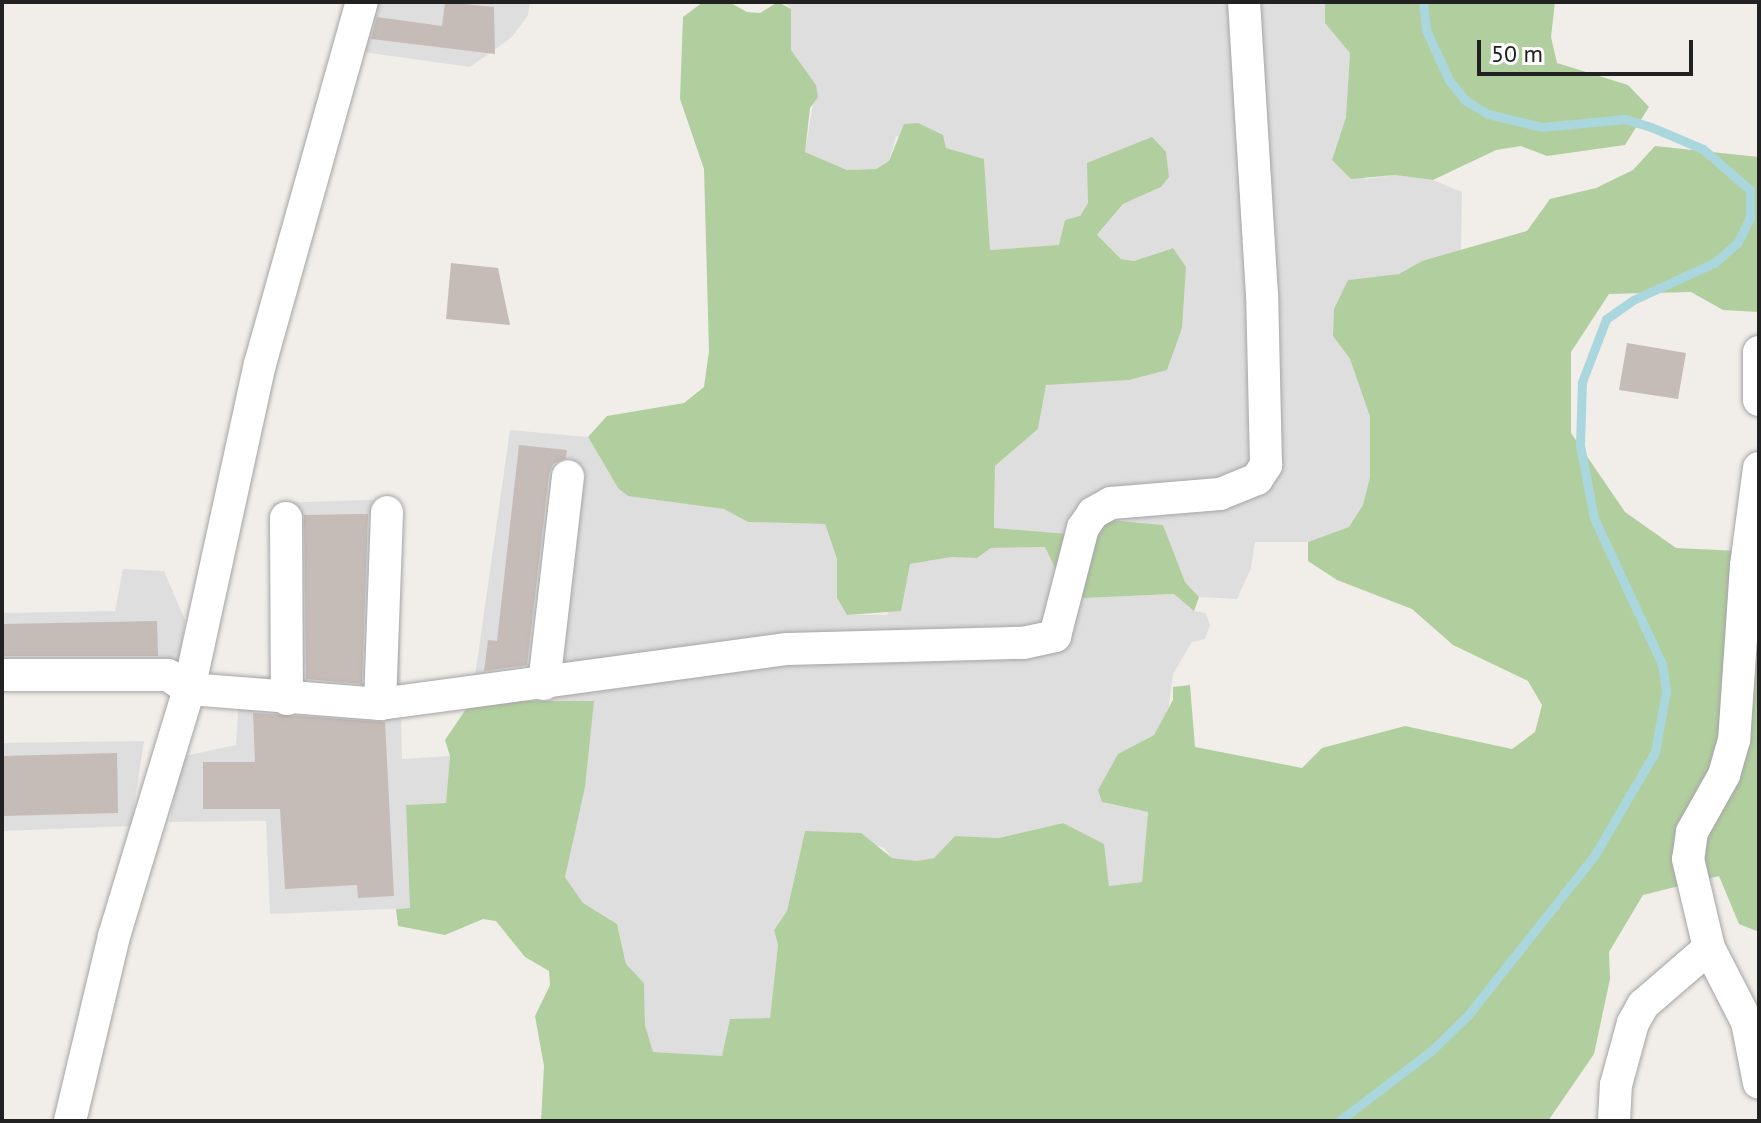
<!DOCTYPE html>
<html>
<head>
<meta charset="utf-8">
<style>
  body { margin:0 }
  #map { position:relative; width:1761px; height:1123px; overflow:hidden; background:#f1ede8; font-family:"PT Sans",sans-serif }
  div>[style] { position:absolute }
  .residential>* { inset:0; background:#dfdede }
  .forest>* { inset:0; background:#b1cf9e }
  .stream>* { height:9px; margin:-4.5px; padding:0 4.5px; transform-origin:4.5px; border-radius:4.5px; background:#aad7dd }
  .building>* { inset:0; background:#c6bcb7 }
  .roads { filter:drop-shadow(0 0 2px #a5a5a5) drop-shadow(0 0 2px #a5a5a5) }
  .street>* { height:32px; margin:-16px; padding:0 16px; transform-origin:16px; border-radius:16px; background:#fff }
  span { translate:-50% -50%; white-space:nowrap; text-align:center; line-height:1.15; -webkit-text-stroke:8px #fff; paint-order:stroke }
  .frame { position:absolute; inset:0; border:4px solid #212121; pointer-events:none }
  .scale { position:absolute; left:1477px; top:40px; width:216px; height:36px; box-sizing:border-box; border:4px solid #212121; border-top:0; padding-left:10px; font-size:24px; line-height:28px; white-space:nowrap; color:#212121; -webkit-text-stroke:6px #fff; paint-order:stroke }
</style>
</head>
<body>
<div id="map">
  <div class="residential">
    <div style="clip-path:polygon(346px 2px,530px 2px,528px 15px,512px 37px,470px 67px,335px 48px)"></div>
    <div style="clip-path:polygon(784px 2px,1325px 2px,1325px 22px,1350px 53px,1346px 117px,1332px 160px,1366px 179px,1395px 175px,1433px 180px,1462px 192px,1461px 252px,1422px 261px,1399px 274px,1348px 280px,1333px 336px,1350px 359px,1370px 417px,1370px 477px,1363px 505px,1349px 528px,1308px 542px,1255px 542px,1251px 568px,1237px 599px,1199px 597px,1185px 582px,1162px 525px,1068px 534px,994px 529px,995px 466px,1038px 429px,1046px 385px,1077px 381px,1172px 248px,1134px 261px,1121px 259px,1097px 236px,1123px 204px,1161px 187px,1088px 176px,1088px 203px,1060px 245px,990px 250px,984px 160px,896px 136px,889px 161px,876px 169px,847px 170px,805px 152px,816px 85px,791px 50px,791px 9px)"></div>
    <div style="clip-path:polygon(510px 430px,588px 437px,611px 477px,679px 502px,725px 509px,748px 522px,825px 524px,837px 559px,837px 598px,847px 615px,887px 615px,910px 564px,952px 556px,977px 558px,991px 548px,1046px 547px,1057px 572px,1084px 598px,1174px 594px,1194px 611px,1206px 613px,1210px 625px,1205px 639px,1192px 642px,1173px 674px,1168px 713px,1154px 735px,1130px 748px,1102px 802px,1148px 812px,1142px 882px,1109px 886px,1063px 823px,999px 838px,955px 836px,934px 858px,917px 861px,892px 858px,883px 847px,805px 831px,787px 911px,774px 930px,778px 945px,770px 1019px,723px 1057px,653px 1052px,645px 1025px,644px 983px,626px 964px,617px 924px,583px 903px,564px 876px,585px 787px,507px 701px,475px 676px)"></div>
    <div style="clip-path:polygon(397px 499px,402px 759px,450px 756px,446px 803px,406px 805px,411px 908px,270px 914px,266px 821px,170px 822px,180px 757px,236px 745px,240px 679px,277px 675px,273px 503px)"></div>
    <div style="clip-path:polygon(123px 569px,164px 571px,185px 620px,177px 688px,2px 690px,2px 613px,115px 611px)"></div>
    <div style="clip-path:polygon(144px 741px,131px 826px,2px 831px,2px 743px)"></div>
  </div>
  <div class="forest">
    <div style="clip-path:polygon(703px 2px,729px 2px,747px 12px,760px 13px,778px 2px,791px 9px,791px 50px,816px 85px,818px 97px,810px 108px,805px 152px,847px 170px,876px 169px,889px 161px,904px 124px,918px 123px,943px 135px,946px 148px,984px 159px,990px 250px,1059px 245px,1065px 220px,1080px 216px,1088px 203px,1087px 163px,1152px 137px,1166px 152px,1169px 177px,1161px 187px,1123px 204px,1097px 235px,1121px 259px,1134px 261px,1173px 248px,1186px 267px,1182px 328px,1167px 370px,1129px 380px,1046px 385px,1038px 429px,995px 466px,994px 528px,1068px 534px,1107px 520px,1163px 525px,1185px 582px,1199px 597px,1194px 611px,1174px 594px,1084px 598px,1057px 572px,1045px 547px,991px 548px,977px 558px,951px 557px,910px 564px,901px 611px,847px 615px,837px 598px,837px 559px,825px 524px,748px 522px,724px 509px,628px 496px,618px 488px,588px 437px,607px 416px,684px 403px,704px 387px,709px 351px,704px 169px,680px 99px,683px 17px)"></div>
    <div style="clip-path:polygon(1325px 2px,1555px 2px,1551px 37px,1557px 63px,1628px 85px,1649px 107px,1625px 145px,1547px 156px,1521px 146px,1496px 150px,1433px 180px,1395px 175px,1351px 179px,1332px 160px,1346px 117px,1350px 53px,1325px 23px)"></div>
    <div style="clip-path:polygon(1655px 146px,1759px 157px,1759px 312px,1723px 310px,1691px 292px,1609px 294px,1571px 352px,1571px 433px,1625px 512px,1676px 548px,1759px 552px,1759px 932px,1739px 924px,1719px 876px,1643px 895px,1609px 952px,1610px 979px,1594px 1054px,1548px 1121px,541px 1121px,544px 1066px,535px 1016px,550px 985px,549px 971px,525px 957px,496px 921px,483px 919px,445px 935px,398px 926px,396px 909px,410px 908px,406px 805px,446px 803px,450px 756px,445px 740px,466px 709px,507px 701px,594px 701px,585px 787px,565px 877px,583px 903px,617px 924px,626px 964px,644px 983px,645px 1025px,653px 1052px,722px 1056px,730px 1019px,770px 1018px,778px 945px,774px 930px,787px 911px,805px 831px,861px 833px,892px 858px,917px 861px,934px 858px,955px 836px,999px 838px,1063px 823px,1104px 844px,1109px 886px,1142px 882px,1148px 812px,1102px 802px,1098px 790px,1118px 754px,1154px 735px,1173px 700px,1173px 687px,1190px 685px,1195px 747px,1302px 768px,1322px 748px,1405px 726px,1512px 749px,1535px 732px,1542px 705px,1528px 681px,1453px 645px,1412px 609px,1337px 580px,1308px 561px,1308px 542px,1349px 527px,1363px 505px,1370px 477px,1370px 417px,1350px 359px,1333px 336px,1334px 309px,1348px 280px,1399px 274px,1422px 261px,1527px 231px,1550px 199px,1596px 188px,1633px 170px)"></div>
  </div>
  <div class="stream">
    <div style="left:1339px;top:1121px;width:116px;rotate:-37.3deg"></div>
    <div style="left:1431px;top:1051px;width:52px;rotate:-44.2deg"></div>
    <div style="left:1468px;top:1015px;width:203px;rotate:-51.6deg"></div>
    <div style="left:1594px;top:856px;width:121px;rotate:-59.6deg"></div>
    <div style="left:1655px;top:752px;width:62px;rotate:-79.8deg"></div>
    <div style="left:1666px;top:691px;width:27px;rotate:-98deg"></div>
    <div style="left:1662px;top:664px;width:161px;rotate:-115deg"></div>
    <div style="left:1594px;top:518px;width:74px;rotate:-100.9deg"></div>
    <div style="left:1580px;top:445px;width:63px;rotate:-88.2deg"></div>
    <div style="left:1582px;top:382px;width:67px;rotate:-69.1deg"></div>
    <div style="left:1606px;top:319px;width:33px;rotate:-35deg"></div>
    <div style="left:1633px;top:300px;width:89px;rotate:-24.6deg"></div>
    <div style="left:1714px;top:263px;width:32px;rotate:-41deg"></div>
    <div style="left:1738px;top:242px;width:28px;rotate:-64deg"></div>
    <div style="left:1750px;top:217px;width:27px;rotate:-90deg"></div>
    <div style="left:1750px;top:190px;width:62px;rotate:-138.9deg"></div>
    <div style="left:1703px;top:149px;width:56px;rotate:-157.1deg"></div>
    <div style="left:1651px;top:127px;width:27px;rotate:-163deg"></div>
    <div style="left:1625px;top:119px;width:83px;rotate:174.5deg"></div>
    <div style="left:1542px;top:127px;width:56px;rotate:-166.5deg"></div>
    <div style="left:1488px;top:114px;width:27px;rotate:-149deg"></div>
    <div style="left:1465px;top:100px;width:26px;rotate:-129deg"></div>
    <div style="left:1449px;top:80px;width:55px;rotate:-114.7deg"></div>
    <div style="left:1426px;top:30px;width:28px;rotate:-96deg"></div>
  </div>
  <div class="building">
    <div style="clip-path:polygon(445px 2px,494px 7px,495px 54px,371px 39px,377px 17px,442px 26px)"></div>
    <div style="clip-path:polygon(451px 263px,498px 268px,510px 325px,446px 319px)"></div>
    <div style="clip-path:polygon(1627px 343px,1686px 353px,1678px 399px,1619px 390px)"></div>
    <div style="clip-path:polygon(519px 445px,567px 450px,566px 458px,553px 464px,549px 474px,527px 665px,484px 671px,488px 640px,497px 641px)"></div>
    <div style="clip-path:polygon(357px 514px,368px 514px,362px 684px,306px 679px,304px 515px)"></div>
    <div style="clip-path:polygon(157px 621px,158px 656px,2px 656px,2px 624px)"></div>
    <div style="clip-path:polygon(253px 713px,385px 722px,394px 896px,358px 898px,357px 885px,285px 889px,280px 809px,203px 809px,203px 762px,255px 762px)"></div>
    <div style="clip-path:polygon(117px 753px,118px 813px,2px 816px,2px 756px)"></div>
  </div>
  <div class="roads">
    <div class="street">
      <div style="left:1759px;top:352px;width:48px;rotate:90deg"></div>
      <div style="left:1759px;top:468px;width:99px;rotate:97.6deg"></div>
      <div style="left:1746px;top:566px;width:174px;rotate:93.9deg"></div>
      <div style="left:1734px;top:740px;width:36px;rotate:106deg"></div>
      <div style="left:1724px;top:775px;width:65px;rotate:119.3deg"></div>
      <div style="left:1692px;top:832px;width:27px;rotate:98deg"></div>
      <div style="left:1688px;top:859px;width:91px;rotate:76.7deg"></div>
      <div style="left:1709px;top:948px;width:83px;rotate:62.8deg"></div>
      <div style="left:1747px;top:1022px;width:62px;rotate:78.9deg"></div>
      <div style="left:286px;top:518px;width:181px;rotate:89.7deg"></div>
      <div style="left:2px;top:675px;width:166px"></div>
      <div style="left:168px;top:675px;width:25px;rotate:34deg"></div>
      <div style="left:189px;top:689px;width:192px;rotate:4.5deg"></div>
      <div style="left:380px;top:704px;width:411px;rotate:-7.7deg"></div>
      <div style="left:787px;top:649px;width:236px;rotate:-1.5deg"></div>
      <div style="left:1023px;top:643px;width:33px;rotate:-12deg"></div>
      <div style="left:1055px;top:636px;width:112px;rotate:-75.5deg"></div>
      <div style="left:1083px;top:528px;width:18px;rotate:-56deg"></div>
      <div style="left:1093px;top:513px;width:21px;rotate:-29deg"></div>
      <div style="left:1111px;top:503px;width:109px;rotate:-4.7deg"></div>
      <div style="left:1220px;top:494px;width:40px;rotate:-22deg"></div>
      <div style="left:1257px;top:479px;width:17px;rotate:-57deg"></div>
      <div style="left:1266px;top:465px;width:170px;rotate:-91.3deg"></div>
      <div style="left:1262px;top:295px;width:294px;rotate:-93.5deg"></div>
      <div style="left:544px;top:684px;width:209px;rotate:-83.4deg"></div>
      <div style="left:380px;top:704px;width:192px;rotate:-87.9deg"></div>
      <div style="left:70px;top:1121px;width:190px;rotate:-76.6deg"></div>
      <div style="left:114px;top:936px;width:258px;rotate:-73.1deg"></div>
      <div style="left:189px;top:689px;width:333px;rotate:-77.7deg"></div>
      <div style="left:260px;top:364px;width:376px;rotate:-74.3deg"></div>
      <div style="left:1614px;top:1121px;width:36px;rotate:-87deg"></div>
      <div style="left:1616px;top:1085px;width:64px;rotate:-74.7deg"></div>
      <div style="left:1633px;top:1023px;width:21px;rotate:-61deg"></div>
      <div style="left:1643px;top:1005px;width:87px;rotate:-40.8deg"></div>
    </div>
  </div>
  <div class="frame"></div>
  <div class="scale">50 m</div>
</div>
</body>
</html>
